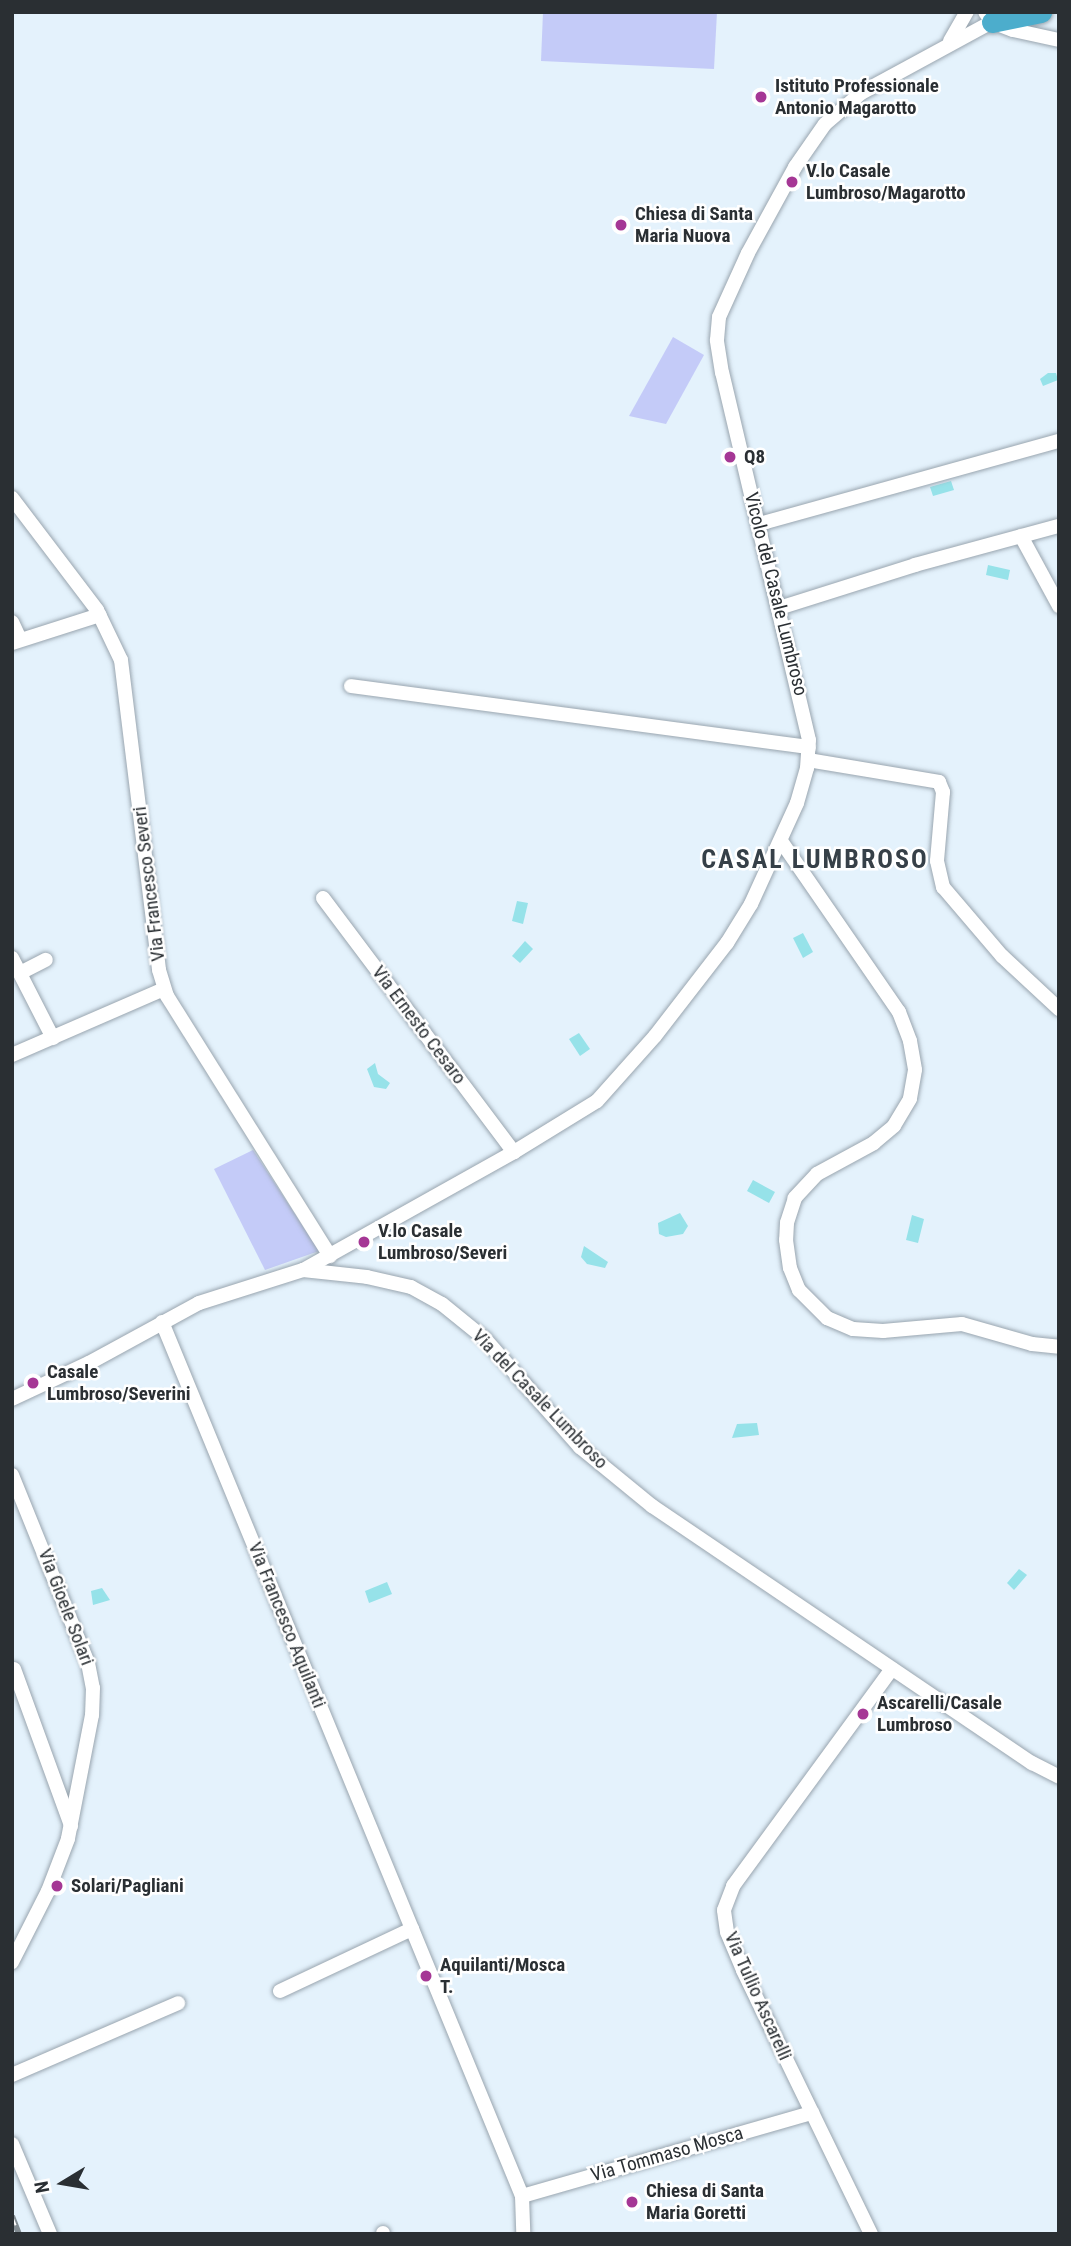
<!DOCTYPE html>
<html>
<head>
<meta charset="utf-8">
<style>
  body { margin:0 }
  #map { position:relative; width:1071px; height:2246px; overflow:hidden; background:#e4f2fc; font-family:"Roboto Condensed",sans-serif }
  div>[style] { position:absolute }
  .green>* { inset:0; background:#c4cbf8 }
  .water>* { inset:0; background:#96e2e9 }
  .roads { filter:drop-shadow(0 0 2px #99a5af) drop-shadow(0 0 2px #99a5af) }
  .minor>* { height:14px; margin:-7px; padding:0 7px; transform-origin:7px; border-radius:7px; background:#fff }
  .highway>* { height:21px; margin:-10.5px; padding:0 10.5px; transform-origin:10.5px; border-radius:10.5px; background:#4cadcc }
  .rail>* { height:6px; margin-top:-3px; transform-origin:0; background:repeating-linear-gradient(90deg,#fff 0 10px,#838d93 0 20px); box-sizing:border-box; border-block:2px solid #838d93 }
  .dots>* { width:19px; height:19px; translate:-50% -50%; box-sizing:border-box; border:4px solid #fff; border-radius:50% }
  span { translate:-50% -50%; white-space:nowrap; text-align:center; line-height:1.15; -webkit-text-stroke:5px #fff; paint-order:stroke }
  .poi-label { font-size:19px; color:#2a2f33; font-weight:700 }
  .left { translate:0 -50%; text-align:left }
  .street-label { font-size:19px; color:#2a2f33 }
  .district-label { font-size:26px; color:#364048; font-weight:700; letter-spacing:2px }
  .frame { position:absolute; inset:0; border:14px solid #2a2f33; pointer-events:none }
  .north { position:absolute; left:28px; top:2148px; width:70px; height:70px; -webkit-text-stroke:5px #fff; paint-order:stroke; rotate:259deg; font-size:19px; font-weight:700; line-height:28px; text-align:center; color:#2a2f33 }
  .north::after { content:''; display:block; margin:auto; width:24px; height:32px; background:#2a2f33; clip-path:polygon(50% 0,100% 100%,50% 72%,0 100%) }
</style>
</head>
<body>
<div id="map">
  <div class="green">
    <div style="clip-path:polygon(543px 12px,717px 12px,714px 69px,541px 61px)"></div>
    <div style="clip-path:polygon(673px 337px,704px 355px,666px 424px,629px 416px)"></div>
    <div style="clip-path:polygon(253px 1150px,319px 1251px,265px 1270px,214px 1169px)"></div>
  </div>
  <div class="water">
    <div style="clip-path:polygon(1048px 373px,1056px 373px,1058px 380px,1043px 386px,1040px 379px)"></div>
    <div style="clip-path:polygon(951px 481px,954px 490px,933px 496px,930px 487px)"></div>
    <div style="clip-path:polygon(988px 565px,1010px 570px,1008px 580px,986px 575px)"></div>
    <div style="clip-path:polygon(517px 901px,528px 903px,523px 924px,512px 921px)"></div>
    <div style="clip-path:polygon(803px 933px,813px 952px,803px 958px,793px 938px)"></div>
    <div style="clip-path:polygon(525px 941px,533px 949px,520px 963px,512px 956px)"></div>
    <div style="clip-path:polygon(579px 1033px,590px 1049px,580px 1056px,569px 1039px)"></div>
    <div style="clip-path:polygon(375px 1063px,378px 1074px,390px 1083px,386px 1089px,374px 1087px,367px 1069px)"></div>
    <div style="clip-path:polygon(753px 1180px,775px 1192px,769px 1203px,747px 1191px)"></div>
    <div style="clip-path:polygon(680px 1213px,688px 1226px,683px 1234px,666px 1237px,659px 1234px,658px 1223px)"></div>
    <div style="clip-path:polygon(912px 1215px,924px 1219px,918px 1243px,906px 1240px)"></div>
    <div style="clip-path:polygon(584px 1246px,608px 1262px,605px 1268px,587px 1264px,581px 1257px)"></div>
    <div style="clip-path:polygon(757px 1423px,759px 1435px,732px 1438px,737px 1424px)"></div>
    <div style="clip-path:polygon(1019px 1569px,1027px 1575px,1014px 1590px,1007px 1583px)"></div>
    <div style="clip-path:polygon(387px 1582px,392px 1594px,369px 1603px,365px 1591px)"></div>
    <div style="clip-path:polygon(102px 1588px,110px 1600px,93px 1605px,91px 1591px)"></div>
  </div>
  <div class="roads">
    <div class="minor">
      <div style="left:985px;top:12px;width:12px;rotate:55deg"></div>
      <div style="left:992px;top:22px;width:22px;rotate:21deg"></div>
      <div style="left:1013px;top:30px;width:47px;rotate:12.3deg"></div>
      <div style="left:950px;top:41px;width:34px;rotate:-60deg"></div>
      <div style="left:12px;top:498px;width:141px;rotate:52.8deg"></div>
      <div style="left:97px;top:610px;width:55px;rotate:64.4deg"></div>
      <div style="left:121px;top:660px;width:312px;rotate:83deg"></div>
      <div style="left:159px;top:970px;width:27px;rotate:73deg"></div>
      <div style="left:167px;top:996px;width:307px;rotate:57.9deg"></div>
      <div style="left:759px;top:524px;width:311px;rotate:-15.5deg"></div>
      <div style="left:1021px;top:536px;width:80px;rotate:61.5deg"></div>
      <div style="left:779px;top:608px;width:143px;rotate:-17.5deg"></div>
      <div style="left:915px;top:565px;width:149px;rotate:-15.2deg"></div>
      <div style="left:12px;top:622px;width:19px;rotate:65deg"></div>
      <div style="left:12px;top:643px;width:92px;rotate:-17.7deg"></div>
      <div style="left:351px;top:686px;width:462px;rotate:7.6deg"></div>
      <div style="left:808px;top:760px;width:133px;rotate:9.5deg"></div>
      <div style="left:939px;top:782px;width:11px;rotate:68deg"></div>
      <div style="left:943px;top:792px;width:69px;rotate:95deg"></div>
      <div style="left:937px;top:861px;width:27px;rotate:77deg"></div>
      <div style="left:943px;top:887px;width:91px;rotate:49.5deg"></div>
      <div style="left:1002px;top:956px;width:78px;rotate:42.9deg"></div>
      <div style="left:781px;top:841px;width:208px;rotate:55.4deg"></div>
      <div style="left:899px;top:1012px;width:31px;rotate:69deg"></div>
      <div style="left:910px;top:1041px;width:29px;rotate:80deg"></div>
      <div style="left:915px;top:1070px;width:29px;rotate:100deg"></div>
      <div style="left:910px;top:1099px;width:31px;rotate:121deg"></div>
      <div style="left:894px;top:1126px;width:26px;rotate:140deg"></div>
      <div style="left:874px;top:1143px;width:65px;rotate:151.5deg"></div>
      <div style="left:817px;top:1174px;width:33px;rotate:133deg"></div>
      <div style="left:795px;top:1198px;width:26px;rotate:108deg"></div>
      <div style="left:787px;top:1223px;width:17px;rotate:93deg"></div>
      <div style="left:786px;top:1240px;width:28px;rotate:82deg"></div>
      <div style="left:790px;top:1268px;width:24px;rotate:68deg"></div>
      <div style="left:799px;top:1290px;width:40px;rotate:45deg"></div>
      <div style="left:827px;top:1318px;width:28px;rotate:23deg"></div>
      <div style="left:853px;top:1329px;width:30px;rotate:4deg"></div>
      <div style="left:883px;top:1331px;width:79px;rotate:-5.1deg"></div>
      <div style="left:962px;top:1324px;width:73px;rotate:15.9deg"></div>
      <div style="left:1032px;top:1344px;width:27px;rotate:6deg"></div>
      <div style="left:323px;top:898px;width:318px;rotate:53.1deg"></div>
      <div style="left:12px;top:958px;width:90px;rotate:62.9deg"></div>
      <div style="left:20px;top:973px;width:29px;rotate:-27deg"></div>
      <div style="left:12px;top:1055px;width:166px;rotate:-23.5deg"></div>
      <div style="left:303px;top:1270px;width:242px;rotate:-29.2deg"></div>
      <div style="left:514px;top:1152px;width:97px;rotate:-31.6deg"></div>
      <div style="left:597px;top:1101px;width:87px;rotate:-48.3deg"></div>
      <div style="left:655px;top:1036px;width:118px;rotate:-52.3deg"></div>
      <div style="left:727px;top:943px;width:46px;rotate:-58.4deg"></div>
      <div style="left:751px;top:904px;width:111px;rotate:-65.5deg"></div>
      <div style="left:797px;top:803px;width:36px;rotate:-74deg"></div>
      <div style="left:807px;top:768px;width:28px;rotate:-86deg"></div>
      <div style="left:809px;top:740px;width:377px;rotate:-103.3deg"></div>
      <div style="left:722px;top:373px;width:33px;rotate:-99deg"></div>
      <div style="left:717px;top:340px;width:23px;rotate:-85deg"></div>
      <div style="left:719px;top:317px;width:70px;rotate:-65.6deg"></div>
      <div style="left:748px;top:253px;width:98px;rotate:-61.3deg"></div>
      <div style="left:795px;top:167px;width:52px;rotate:-55.1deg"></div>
      <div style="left:825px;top:124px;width:48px;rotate:-40.7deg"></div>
      <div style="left:861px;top:93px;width:149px;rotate:-28.5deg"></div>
      <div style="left:162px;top:1322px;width:945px;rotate:67.61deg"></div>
      <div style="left:522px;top:2196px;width:38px;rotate:88deg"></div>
      <div style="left:12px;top:1399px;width:85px;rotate:-25.1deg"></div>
      <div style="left:89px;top:1363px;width:125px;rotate:-28.6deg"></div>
      <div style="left:199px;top:1303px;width:109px;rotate:-17.6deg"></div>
      <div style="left:303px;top:1270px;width:64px;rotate:6.2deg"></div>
      <div style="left:367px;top:1277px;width:45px;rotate:12.8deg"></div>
      <div style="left:411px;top:1287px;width:35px;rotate:29deg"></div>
      <div style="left:442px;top:1304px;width:55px;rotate:39.1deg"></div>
      <div style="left:485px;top:1339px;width:144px;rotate:48.7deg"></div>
      <div style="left:580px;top:1447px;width:93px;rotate:39.3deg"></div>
      <div style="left:652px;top:1506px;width:459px;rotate:34.1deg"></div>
      <div style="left:1032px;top:1763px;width:30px;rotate:27deg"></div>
      <div style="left:12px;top:1475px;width:203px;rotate:68deg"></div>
      <div style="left:88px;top:1663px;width:25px;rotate:79deg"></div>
      <div style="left:93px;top:1688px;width:27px;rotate:92deg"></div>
      <div style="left:92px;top:1715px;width:126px;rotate:101deg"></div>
      <div style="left:68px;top:1839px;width:56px;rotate:111deg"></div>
      <div style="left:48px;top:1891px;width:80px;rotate:116.9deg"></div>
      <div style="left:14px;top:1669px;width:167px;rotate:70deg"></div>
      <div style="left:280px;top:1991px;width:146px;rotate:-25.2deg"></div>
      <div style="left:12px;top:2075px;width:181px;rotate:-23.4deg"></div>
      <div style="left:12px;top:2144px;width:98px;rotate:67.1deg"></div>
      <div style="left:522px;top:2196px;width:302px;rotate:-16deg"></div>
      <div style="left:383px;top:2233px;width:1px;rotate:90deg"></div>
      <div style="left:871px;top:2234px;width:293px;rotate:-115.9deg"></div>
      <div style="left:743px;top:1970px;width:41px;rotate:-112.8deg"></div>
      <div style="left:727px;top:1932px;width:22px;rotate:-98deg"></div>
      <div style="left:724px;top:1910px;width:26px;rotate:-69deg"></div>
      <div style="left:733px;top:1886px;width:269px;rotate:-53.8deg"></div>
    </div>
    <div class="highway">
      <div style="left:992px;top:22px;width:50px;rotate:-11.5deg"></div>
    </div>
  </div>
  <div class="rail">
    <div style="left:12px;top:2216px;width:19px;rotate:69deg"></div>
  </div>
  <div class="dots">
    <div style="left:761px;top:97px;background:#a53795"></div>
    <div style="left:792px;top:182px;background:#a53795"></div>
    <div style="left:621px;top:225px;background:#a53795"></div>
    <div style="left:730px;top:457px;background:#a53795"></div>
    <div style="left:364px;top:1242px;background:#a53795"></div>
    <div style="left:33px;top:1383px;background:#a53795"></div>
    <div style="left:863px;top:1714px;background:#a53795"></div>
    <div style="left:57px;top:1886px;background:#a53795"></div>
    <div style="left:426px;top:1976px;background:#a53795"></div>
    <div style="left:632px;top:2202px;background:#a53795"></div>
  </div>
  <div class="poi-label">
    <span class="left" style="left:775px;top:97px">Istituto Professionale<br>Antonio Magarotto</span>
    <span class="left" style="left:806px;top:182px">V.lo Casale<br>Lumbroso/Magarotto</span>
    <span class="left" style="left:635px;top:225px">Chiesa di Santa<br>Maria Nuova</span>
    <span class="left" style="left:744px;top:457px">Q8</span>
    <span class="left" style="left:378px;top:1242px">V.lo Casale<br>Lumbroso/Severi</span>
    <span class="left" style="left:47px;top:1383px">Casale<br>Lumbroso/Severini</span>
    <span class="left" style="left:877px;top:1714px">Ascarelli/Casale<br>Lumbroso</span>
    <span class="left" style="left:71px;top:1886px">Solari/Pagliani</span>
    <span class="left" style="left:440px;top:1976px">Aquilanti/Mosca<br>T.</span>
    <span class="left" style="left:646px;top:2202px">Chiesa di Santa<br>Maria Goretti</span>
  </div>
  <div class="street-label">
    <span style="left:776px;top:594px;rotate:76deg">Vicolo del Casale Lumbroso</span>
    <span style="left:149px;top:884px;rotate:-97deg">Via Francesco Severi</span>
    <span style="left:419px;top:1025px;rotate:53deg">Via Ernesto Cesaro</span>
    <span style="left:540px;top:1399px;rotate:46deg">Via del Casale Lumbroso</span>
    <span style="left:66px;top:1607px;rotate:69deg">Via Gioele Solari</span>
    <span style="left:287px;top:1625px;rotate:68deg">Via Francesco Aquilanti</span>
    <span style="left:758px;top:1996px;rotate:66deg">Via Tullio Ascarelli</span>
    <span style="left:667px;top:2154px;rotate:-16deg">Via Tommaso Mosca</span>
  </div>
  <div class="district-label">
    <span style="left:815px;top:860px">CASAL LUMBROSO</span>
  </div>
  <div class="frame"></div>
  <div class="north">N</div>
</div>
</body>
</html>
